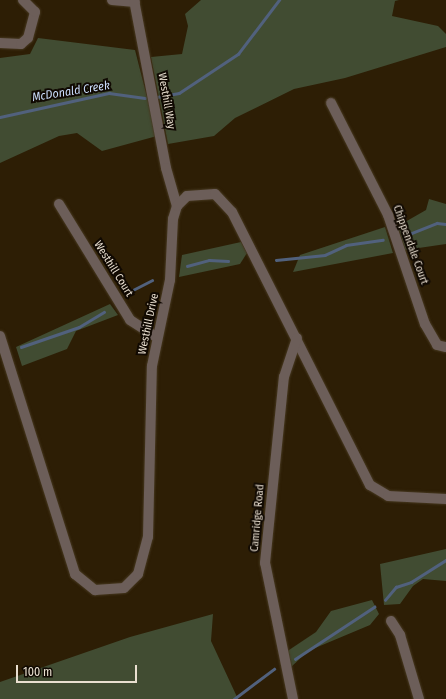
<!DOCTYPE html>
<html>
<head>
<meta charset="utf-8">
<style>
  body { margin:0 }
  #map { position:relative; width:446px; height:699px; overflow:hidden; background:#2d1e05; font-family:"Fira Sans Condensed",sans-serif }
  div>[style] { position:absolute }
  .green>* { inset:0; background:#414c32 }
  .stream>* { height:2.5px; margin:-1.25px; padding:0 1.25px; transform-origin:1.25px; border-radius:1.25px; background:#51617d }
  .roads { filter:drop-shadow(0 0 1px #473921) drop-shadow(0 0 1px #473921) }
  .minor>* { height:10px; margin:-5px; padding:0 5px; transform-origin:5px; border-radius:5px; background:#6c5e59 }
  span { translate:-50% -50%; white-space:nowrap; text-align:center; line-height:1.15; -webkit-text-stroke:4px #100902; paint-order:stroke }
  .street-label { font-size:11px; color:#e9dfd0 }
  .water-label { font-size:12px; color:#cadcfb; font-style:italic }
  .scale { position:absolute; left:16px; top:665px; width:121px; height:18px; box-sizing:border-box; border:2px solid #e9dfd0; border-top:0; padding-left:5px; font-size:12px; line-height:14px; white-space:nowrap; color:#e9dfd0; -webkit-text-stroke:3px #100902; paint-order:stroke }
</style>
</head>
<body>
<div id="map">
  <div class="green">
    <div style="clip-path:polygon(201px 0,399px 0,395px 1px,392px 16px,438px 26px,446px 34px,446px 47px,345px 78px,294px 89px,235px 118px,214px 136px,168px 144px,151px 57px,182px 54px,188px 26px,185px 14px)"></div>
    <div style="clip-path:polygon(38px 38px,135px 50px,157px 136px,102px 151px,77px 133px,59px 136px,0 163px,0 58px,30px 54px)"></div>
    <div style="clip-path:polygon(429px 199px,446px 204px,446px 244px,405px 250px,398px 226px,426px 210px)"></div>
    <div style="clip-path:polygon(385px 227px,393px 253px,293px 272px,300px 255px)"></div>
    <div style="clip-path:polygon(241px 242px,247px 253px,240px 264px,179px 277px,182px 255px)"></div>
    <div style="clip-path:polygon(110px 304px,118px 315px,76px 331px,67px 349px,22px 366px,16px 347px)"></div>
    <div style="clip-path:polygon(446px 549px,446px 581px,423px 579px,413px 586px,400px 604px,384px 605px,380px 564px)"></div>
    <div style="clip-path:polygon(372px 600px,379px 614px,370px 625px,308px 651px,289px 669px,286px 652px,316px 632px,331px 611px)"></div>
    <div style="clip-path:polygon(213px 614px,211px 641px,238px 699px,0 699px,0 682px,130px 637px)"></div>
  </div>
  <div class="stream">
    <div style="left:157px;top:97px;width:22px;rotate:-10deg"></div>
    <div style="left:179px;top:93px;width:71px;rotate:-33.5deg"></div>
    <div style="left:238px;top:54px;width:68px;rotate:-52.8deg"></div>
    <div style="left:0;top:117px;width:112px;rotate:-12.4deg"></div>
    <div style="left:109px;top:93px;width:36px;rotate:8deg"></div>
    <div style="left:407px;top:235px;width:32px;rotate:-22deg"></div>
    <div style="left:437px;top:223px;width:9px;rotate:6deg"></div>
    <div style="left:276px;top:260px;width:49px;rotate:-5.8deg"></div>
    <div style="left:325px;top:255px;width:23px;rotate:-25deg"></div>
    <div style="left:346px;top:245px;width:37px;rotate:-8deg"></div>
    <div style="left:187px;top:266px;width:23px;rotate:-15deg"></div>
    <div style="left:209px;top:260px;width:19px;rotate:3deg"></div>
    <div style="left:127px;top:293px;width:28px;rotate:-27deg"></div>
    <div style="left:21px;top:347px;width:61px;rotate:-19deg"></div>
    <div style="left:79px;top:327px;width:29px;rotate:-31deg"></div>
    <div style="left:385px;top:600px;width:17px;rotate:-50deg"></div>
    <div style="left:396px;top:587px;width:16px;rotate:-18deg"></div>
    <div style="left:411px;top:582px;width:41px;rotate:-32.2deg"></div>
    <div style="left:295px;top:659px;width:95px;rotate:-33.4deg"></div>
    <div style="left:234px;top:699px;width:50px;rotate:-36.9deg"></div>
  </div>
  <div class="roads">
    <div class="minor">
      <div style="left:112px;top:0;width:23px;rotate:5deg"></div>
      <div style="left:134px;top:0;width:171px;rotate:79.2deg"></div>
      <div style="left:166px;top:168px;width:40px;rotate:74deg"></div>
      <div style="left:0;top:43px;width:21px;rotate:3deg"></div>
      <div style="left:21px;top:44px;width:9px;rotate:-41deg"></div>
      <div style="left:28px;top:38px;width:27px;rotate:-75deg"></div>
      <div style="left:35px;top:12px;width:17px;rotate:-135deg"></div>
      <div style="left:331px;top:103px;width:126px;rotate:63deg"></div>
      <div style="left:388px;top:215px;width:115px;rotate:71.3deg"></div>
      <div style="left:425px;top:324px;width:24px;rotate:60deg"></div>
      <div style="left:437px;top:345px;width:9px;rotate:13deg"></div>
      <div style="left:59px;top:204px;width:136px;rotate:58.5deg"></div>
      <div style="left:130px;top:320px;width:31px;rotate:33deg"></div>
      <div style="left:0;top:336px;width:250px;rotate:72.5deg"></div>
      <div style="left:75px;top:574px;width:26px;rotate:39deg"></div>
      <div style="left:95px;top:590px;width:29px;rotate:-4deg"></div>
      <div style="left:124px;top:588px;width:20px;rotate:-45deg"></div>
      <div style="left:138px;top:574px;width:38px;rotate:-75deg"></div>
      <div style="left:148px;top:537px;width:171px;rotate:-88.7deg"></div>
      <div style="left:152px;top:366px;width:88px;rotate:-78.2deg"></div>
      <div style="left:170px;top:280px;width:61px;rotate:-87.2deg"></div>
      <div style="left:173px;top:219px;width:14px;rotate:-73deg"></div>
      <div style="left:177px;top:206px;width:14px;rotate:-45deg"></div>
      <div style="left:187px;top:196px;width:28px;rotate:-4deg"></div>
      <div style="left:215px;top:194px;width:25px;rotate:47deg"></div>
      <div style="left:232px;top:212px;width:306px;rotate:63.2deg"></div>
      <div style="left:370px;top:485px;width:21px;rotate:31deg"></div>
      <div style="left:388px;top:496px;width:58px;rotate:3deg"></div>
      <div style="left:391px;top:621px;width:17px;rotate:57deg"></div>
      <div style="left:400px;top:635px;width:67px;rotate:73.5deg"></div>
      <div style="left:293px;top:699px;width:139px;rotate:-101.6deg"></div>
      <div style="left:265px;top:563px;width:187px;rotate:-84.2deg"></div>
      <div style="left:284px;top:377px;width:41px;rotate:-71.6deg"></div>
    </div>
  </div>
  <div class="street-label">
    <span style="left:166px;top:101px;rotate:80deg">Westhill Way</span>
    <span style="left:410px;top:245px;rotate:70deg">Chippendale Court</span>
    <span style="left:113px;top:269px;rotate:58deg">Westhill Court</span>
    <span style="left:149px;top:324px;rotate:-78deg">Westhill Drive</span>
    <span style="left:258px;top:518px;rotate:-85deg">Camridge Road</span>
  </div>
  <div class="water-label">
    <span style="left:71px;top:92px;rotate:-9deg">McDonald Creek</span>
  </div>
  <div class="scale">100 m</div>
</div>
</body>
</html>
